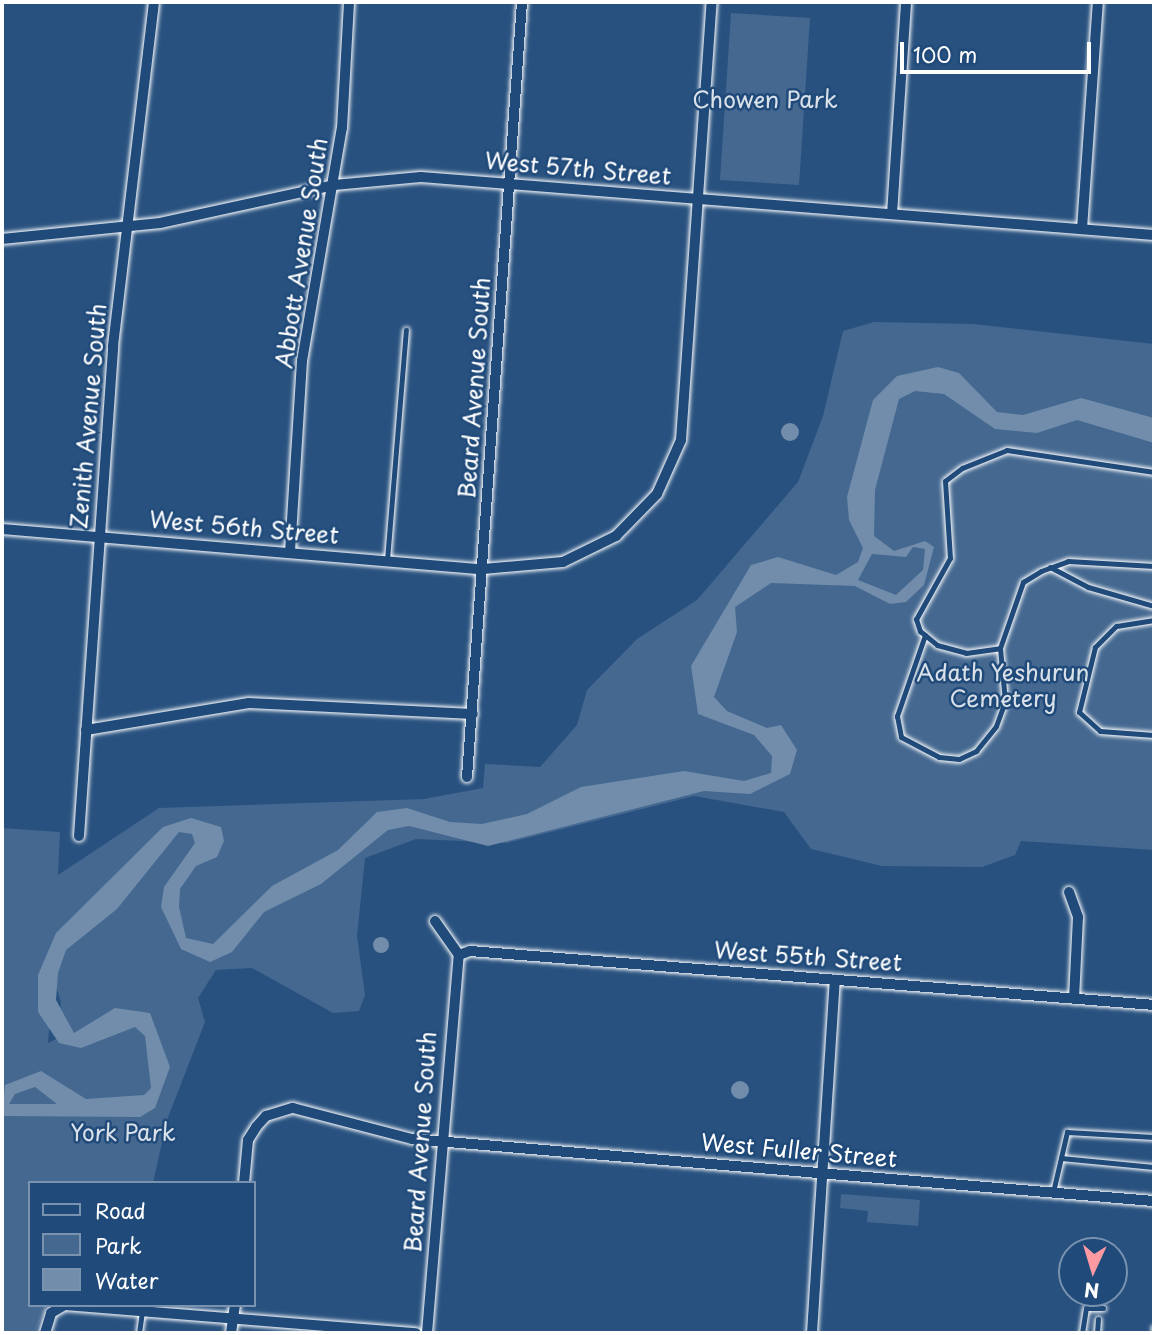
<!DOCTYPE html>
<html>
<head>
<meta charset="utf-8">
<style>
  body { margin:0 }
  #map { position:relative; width:1156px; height:1335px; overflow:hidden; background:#28517f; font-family:"Playpen Sans",sans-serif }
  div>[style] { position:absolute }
  .green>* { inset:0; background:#446890 }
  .water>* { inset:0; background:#718dab }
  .round { border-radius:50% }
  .roads { filter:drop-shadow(0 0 2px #fff) drop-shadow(0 0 2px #fff) }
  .lane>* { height:5px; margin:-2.5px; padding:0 2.5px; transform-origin:2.5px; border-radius:2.5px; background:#1f4a7a }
  .street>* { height:10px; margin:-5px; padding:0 5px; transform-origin:5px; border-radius:5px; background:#1f4a7a }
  span { translate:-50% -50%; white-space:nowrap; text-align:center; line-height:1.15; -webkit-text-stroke:5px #1f4a7a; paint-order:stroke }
  .park-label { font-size:23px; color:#dae1e9 }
  .street-label { font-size:23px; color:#fff }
  .frame { position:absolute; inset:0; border:4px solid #fff; pointer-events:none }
  .legend { position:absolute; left:28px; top:1181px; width:228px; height:126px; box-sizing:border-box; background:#1f4a7a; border:2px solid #7992af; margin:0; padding:9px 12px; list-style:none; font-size:21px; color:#fff }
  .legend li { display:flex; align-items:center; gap:14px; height:35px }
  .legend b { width:35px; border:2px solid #7992af }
  .north { position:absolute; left:1058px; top:1237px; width:70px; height:70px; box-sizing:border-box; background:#1f4a7a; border:2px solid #7992af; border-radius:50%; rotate:184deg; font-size:19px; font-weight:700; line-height:28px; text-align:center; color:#fff }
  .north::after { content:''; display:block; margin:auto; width:24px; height:32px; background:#ff9aa2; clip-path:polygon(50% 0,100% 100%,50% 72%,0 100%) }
  .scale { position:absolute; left:900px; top:42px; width:191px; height:32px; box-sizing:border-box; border:4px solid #fff; border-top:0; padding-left:9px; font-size:21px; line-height:24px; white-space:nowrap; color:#fff; -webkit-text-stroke:5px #1f4a7a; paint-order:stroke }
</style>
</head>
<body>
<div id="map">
  <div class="green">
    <div style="clip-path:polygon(731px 13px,810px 18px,799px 185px,720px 180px)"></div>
    <div style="clip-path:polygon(evenodd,874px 322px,973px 324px,1154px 344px,1154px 850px,1021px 841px,1015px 855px,982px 867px,882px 866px,811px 849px,784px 812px,694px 796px,507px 843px,416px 839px,365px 858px,357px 936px,365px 995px,359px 1011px,333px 1013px,252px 968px,216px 970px,198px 998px,205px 1022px,167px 1120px,153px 1183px,30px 1183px,30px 1305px,46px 1307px,35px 1333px,2px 1333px,2px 828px,60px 832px,58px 875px,159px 808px,424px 799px,483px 788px,485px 764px,540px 767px,577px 725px,587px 690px,637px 639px,697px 600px,798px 482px,823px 416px,843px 331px,874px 322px,53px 978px,61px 1002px,56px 1039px,48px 1043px,53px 978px)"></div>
    <div style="clip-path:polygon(841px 1194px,920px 1200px,918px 1226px,867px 1222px,868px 1211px,840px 1208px)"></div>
  </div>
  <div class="water">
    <div style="clip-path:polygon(evenodd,938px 367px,959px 373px,997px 412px,1023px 415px,1081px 398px,1154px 418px,1154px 443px,1077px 420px,1037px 433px,995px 429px,944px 394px,915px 391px,899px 399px,875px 490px,874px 536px,894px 551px,925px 541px,934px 547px,924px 585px,906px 602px,890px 604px,855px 586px,771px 583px,735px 607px,737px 632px,714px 697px,727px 711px,767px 728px,781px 725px,797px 750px,790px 774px,750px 794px,704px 791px,488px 846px,409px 826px,388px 830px,321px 884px,264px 912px,232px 952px,210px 962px,181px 949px,161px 907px,164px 887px,195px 843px,192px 834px,179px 832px,117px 909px,66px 950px,58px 973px,56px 1000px,74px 1033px,115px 1008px,150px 1013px,170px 1067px,155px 1108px,140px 1117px,2px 1116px,5px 1085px,41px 1071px,86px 1099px,144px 1095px,151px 1088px,145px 1036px,135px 1027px,81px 1048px,59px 1043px,38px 1012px,38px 975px,56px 933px,163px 827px,191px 818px,221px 827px,224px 841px,217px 857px,196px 866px,180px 889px,179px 907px,186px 938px,213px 944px,272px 886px,338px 850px,377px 812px,407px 808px,450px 822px,482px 824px,527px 814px,581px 787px,684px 771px,744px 781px,771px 773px,772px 756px,754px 735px,698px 714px,691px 666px,751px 565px,778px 557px,836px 575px,858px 562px,863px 548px,849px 520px,847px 497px,873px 400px,897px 376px,938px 367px,913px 547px,925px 549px,923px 570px,896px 595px,858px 580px,872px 554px,906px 557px,913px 547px,938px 367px,35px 1087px,57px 1104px,9px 1104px,15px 1094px,35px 1087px)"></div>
    <div class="round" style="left:781px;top:423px;width:18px;height:18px"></div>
    <div class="round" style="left:373px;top:937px;width:16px;height:16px"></div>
    <div class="round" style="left:731px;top:1081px;width:18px;height:18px"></div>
  </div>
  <div class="roads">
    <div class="lane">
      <div style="left:1154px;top:472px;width:149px;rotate:-171.5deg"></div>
      <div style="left:1007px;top:450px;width:48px;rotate:158.2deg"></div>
      <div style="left:962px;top:468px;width:21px;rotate:143deg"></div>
      <div style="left:945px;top:481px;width:77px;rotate:86.3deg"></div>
      <div style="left:950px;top:558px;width:70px;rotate:119.1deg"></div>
      <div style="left:916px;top:619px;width:13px;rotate:72deg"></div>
      <div style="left:920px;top:631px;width:22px;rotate:39deg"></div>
      <div style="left:937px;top:645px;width:30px;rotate:15deg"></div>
      <div style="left:966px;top:653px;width:34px;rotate:-8deg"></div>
      <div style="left:1000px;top:648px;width:70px;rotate:-70.8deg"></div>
      <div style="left:1023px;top:582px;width:21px;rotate:-31deg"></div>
      <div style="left:1041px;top:571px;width:29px;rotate:-20deg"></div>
      <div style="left:1068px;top:561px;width:86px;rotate:3.3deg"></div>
      <div style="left:387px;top:560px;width:231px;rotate:-85.3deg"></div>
      <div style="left:1050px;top:567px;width:43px;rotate:27.8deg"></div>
      <div style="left:1088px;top:587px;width:69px;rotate:16.1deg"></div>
      <div style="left:1154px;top:620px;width:38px;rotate:171deg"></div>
      <div style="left:1116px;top:626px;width:30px;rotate:135deg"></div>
      <div style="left:1095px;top:647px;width:67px;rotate:103.8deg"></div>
      <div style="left:1079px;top:712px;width:28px;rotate:42deg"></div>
      <div style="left:1100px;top:731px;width:54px;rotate:4.2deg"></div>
      <div style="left:925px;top:635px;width:86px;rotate:109.1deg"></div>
      <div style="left:897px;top:716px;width:21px;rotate:79deg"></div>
      <div style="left:901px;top:737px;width:43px;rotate:27.8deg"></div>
      <div style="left:939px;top:757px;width:20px;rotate:6deg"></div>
      <div style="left:959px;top:759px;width:19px;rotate:-25deg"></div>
      <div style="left:976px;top:751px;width:32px;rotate:-51deg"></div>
      <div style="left:996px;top:726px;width:27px;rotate:-70deg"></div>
      <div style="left:1005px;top:701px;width:53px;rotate:-95.4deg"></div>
      <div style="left:1061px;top:1158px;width:93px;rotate:5.5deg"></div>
      <div style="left:1053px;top:1192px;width:62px;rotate:-76.9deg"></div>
      <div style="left:1067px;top:1132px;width:87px;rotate:3.3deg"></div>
      <div style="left:1154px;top:1329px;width:1px;rotate:-90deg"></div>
      <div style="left:139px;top:1333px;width:21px;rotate:-82deg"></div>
      <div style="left:1082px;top:1333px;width:25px;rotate:-81deg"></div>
      <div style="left:1086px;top:1308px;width:17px"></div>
      <div style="left:1097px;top:1333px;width:14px;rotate:-86deg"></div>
    </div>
    <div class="street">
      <div style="left:892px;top:214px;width:212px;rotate:-86.2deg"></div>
      <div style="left:1082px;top:229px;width:228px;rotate:-86deg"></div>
      <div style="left:2px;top:239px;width:159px;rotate:-5.8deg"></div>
      <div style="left:160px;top:223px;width:178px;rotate:-12.3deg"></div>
      <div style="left:334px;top:185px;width:87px;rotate:-5.3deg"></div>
      <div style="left:421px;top:177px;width:735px;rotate:4.52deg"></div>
      <div style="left:2px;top:529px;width:483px;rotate:4.8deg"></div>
      <div style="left:483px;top:569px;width:80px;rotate:-5deg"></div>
      <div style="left:563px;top:562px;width:59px;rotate:-26.1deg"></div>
      <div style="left:616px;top:536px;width:59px;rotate:-45.7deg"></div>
      <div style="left:657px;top:494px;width:59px;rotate:-66deg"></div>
      <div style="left:681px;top:440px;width:439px;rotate:-86deg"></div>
      <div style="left:290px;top:552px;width:191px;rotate:-86.4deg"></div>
      <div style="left:302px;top:361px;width:236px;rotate:-80.3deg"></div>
      <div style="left:342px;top:128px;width:126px;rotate:-86.8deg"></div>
      <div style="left:86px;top:730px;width:165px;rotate:-9.4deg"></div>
      <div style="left:249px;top:703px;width:224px;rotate:2.8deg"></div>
      <div style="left:467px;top:777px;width:777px;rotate:-85.94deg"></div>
      <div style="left:79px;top:836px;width:491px;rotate:-86deg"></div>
      <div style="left:113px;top:346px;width:346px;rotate:-83.2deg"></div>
      <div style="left:1069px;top:892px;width:27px;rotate:70deg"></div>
      <div style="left:1078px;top:917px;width:81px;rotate:92.8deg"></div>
      <div style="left:435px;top:921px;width:42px;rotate:54.8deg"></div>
      <div style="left:459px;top:955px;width:12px;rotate:-20deg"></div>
      <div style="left:470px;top:951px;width:686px;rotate:4.51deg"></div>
      <div style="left:244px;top:1183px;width:43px;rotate:-84.7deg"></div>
      <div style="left:248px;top:1140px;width:15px;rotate:-58deg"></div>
      <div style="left:256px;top:1127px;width:15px;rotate:-48deg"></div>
      <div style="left:266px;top:1116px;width:28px;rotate:-17deg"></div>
      <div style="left:293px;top:1108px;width:123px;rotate:14.6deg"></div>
      <div style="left:412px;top:1139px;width:745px;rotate:4.78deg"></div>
      <div style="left:45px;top:1333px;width:21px;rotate:-73deg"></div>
      <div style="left:51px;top:1313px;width:16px;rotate:-30deg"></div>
      <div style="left:65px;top:1305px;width:352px;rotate:4.6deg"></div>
      <div style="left:231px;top:1333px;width:28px;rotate:-82deg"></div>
      <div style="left:427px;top:1333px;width:379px;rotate:-85.2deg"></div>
      <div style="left:812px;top:1333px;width:354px;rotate:-86.3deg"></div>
    </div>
  </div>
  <div class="park-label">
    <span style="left:765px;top:99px">Chowen Park</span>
    <span style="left:1003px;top:685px">Adath Yeshurun<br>Cemetery</span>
    <span style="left:123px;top:1132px">York Park</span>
  </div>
  <div class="street-label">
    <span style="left:578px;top:168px;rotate:5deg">West 57th Street</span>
    <span style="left:301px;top:253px;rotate:-81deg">Abbott Avenue South</span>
    <span style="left:474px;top:388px;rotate:-86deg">Beard Avenue South</span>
    <span style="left:88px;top:416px;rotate:-85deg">Zenith Avenue South</span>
    <span style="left:244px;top:527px;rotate:5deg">West 56th Street</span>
    <span style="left:808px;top:956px;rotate:4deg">West 55th Street</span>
    <span style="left:420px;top:1142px;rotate:-86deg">Beard Avenue South</span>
    <span style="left:799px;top:1150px;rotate:5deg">West Fuller Street</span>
  </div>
  <div class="frame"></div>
  <ul class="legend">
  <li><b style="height:9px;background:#1f4a7a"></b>Road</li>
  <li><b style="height:19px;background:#446890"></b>Park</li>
  <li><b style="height:19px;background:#718dab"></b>Water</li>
  </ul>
  <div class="north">N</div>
  <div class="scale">100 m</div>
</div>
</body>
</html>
